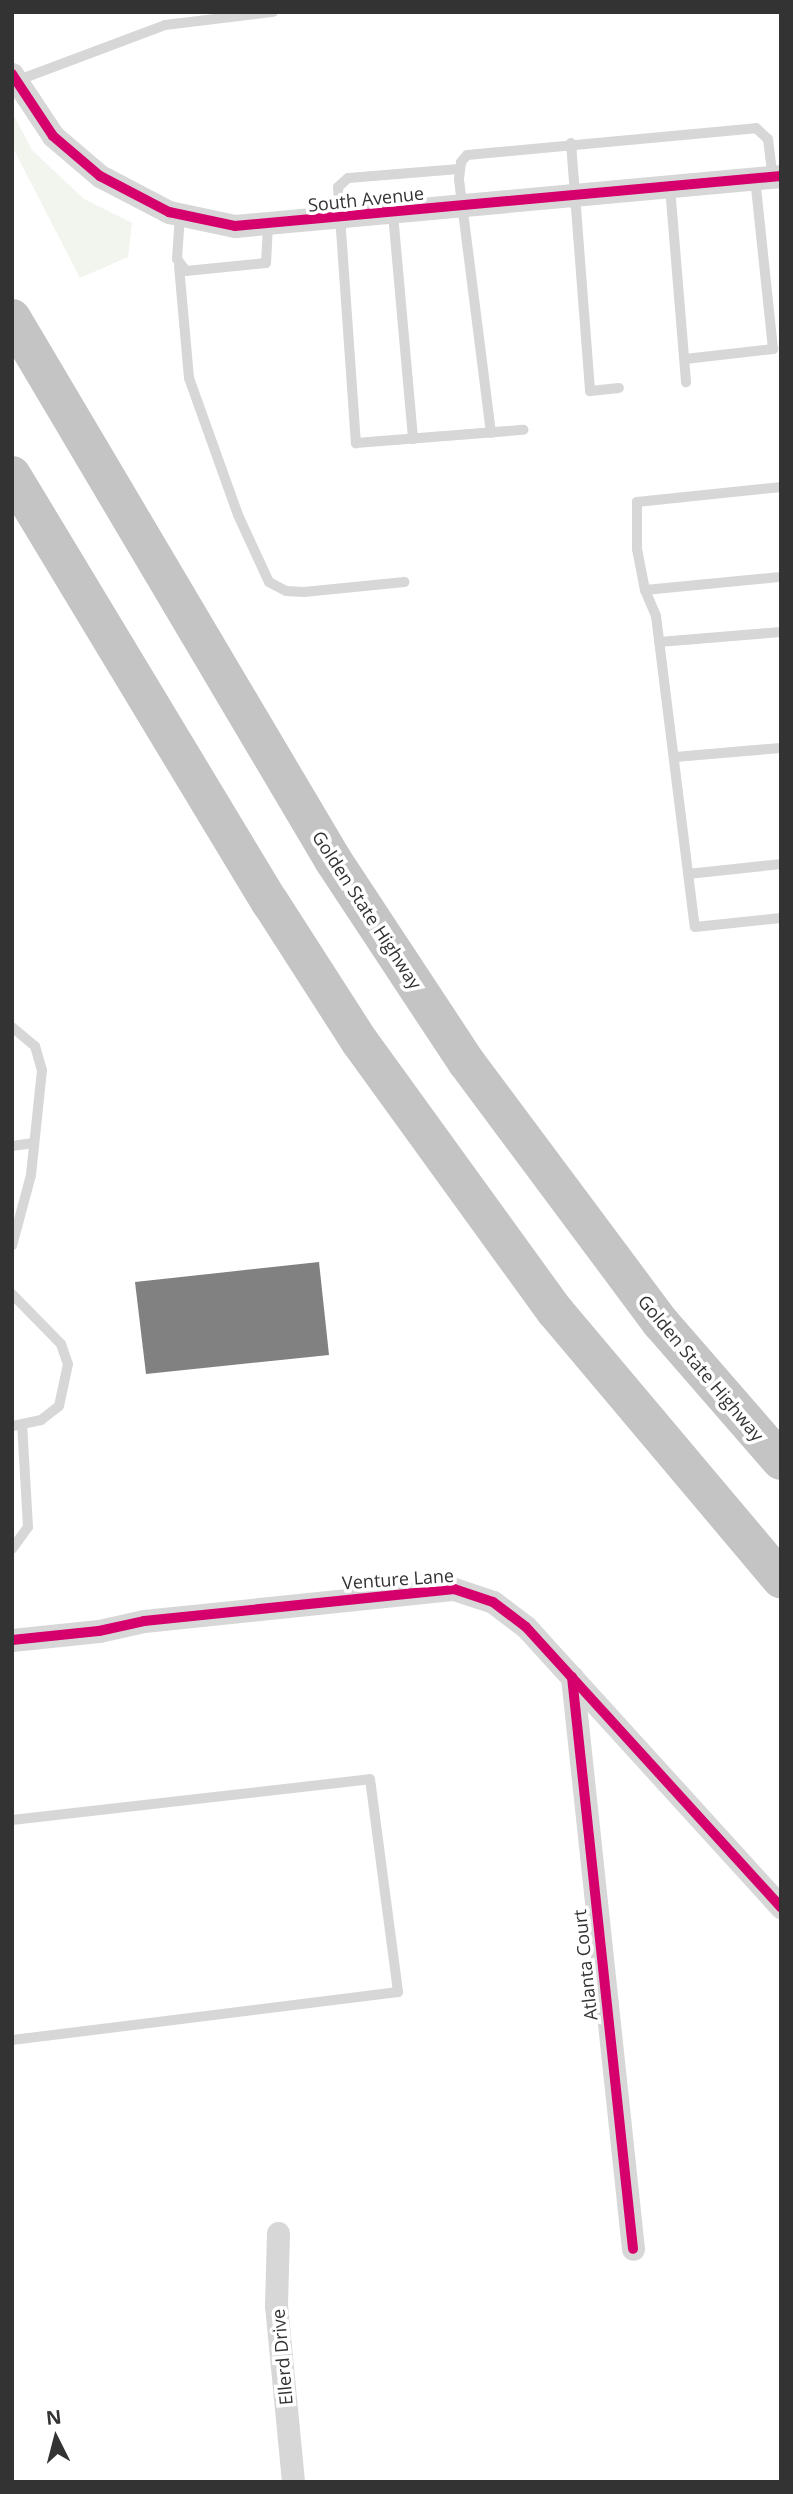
<!DOCTYPE html>
<html>
<head>
<meta charset="utf-8">
<style>
  body { margin:0 }
  #map { position:relative; width:793px; height:2494px; overflow:hidden; background:#fff; font-family:"Open Sans",sans-serif }
  div>[style] { position:absolute }
  .green>* { inset:0; background:#f1f5ed }
  .building>* { inset:0; background:#818181 }
  .lane>* { height:10px; margin:-5px; padding:0 5px; transform-origin:5px; border-radius:5px; background:#d7d7d7 }
  .street>* { height:23px; margin:-11.5px; padding:0 11.5px; transform-origin:11.5px; border-radius:11.5px; background:#d7d7d7 }
  .highway>* { height:38px; margin:-19px; padding:0 19px; transform-origin:19px; border-radius:19px; background:#c4c4c4 }
  .cycleway>* { height:10px; margin:-5px; padding:0 5px; transform-origin:5px; border-radius:5px; background:#d6006c }
  span { translate:-50% -50%; white-space:nowrap; text-align:center; line-height:1.15; -webkit-text-stroke:7px #fff; paint-order:stroke }
  .street-label { font-size:18px; color:#333 }
  .frame { position:absolute; inset:0; border:14px solid #333; pointer-events:none }
  .north { position:absolute; left:21px; top:2403px; width:70px; height:70px; -webkit-text-stroke:5px #fff; paint-order:stroke; rotate:354deg; font-size:19px; font-weight:700; line-height:28px; text-align:center; color:#333 }
  .north::after { content:''; display:block; margin:auto; width:24px; height:32px; background:#333; clip-path:polygon(50% 0,100% 100%,50% 72%,0 100%) }
</style>
</head>
<body>
<div id="map">
  <div class="green">
    <div style="clip-path:polygon(12px 112px,32px 150px,84px 199px,132px 223px,128px 257px,80px 278px,12px 146px)"></div>
  </div>
  <div class="building">
    <div style="clip-path:polygon(319px 1262px,329px 1355px,146px 1374px,135px 1282px)"></div>
  </div>
  <div class="lane">
    <div style="left:16px;top:81px;width:159px;rotate:-20.6deg"></div>
    <div style="left:165px;top:25px;width:109px;rotate:-6.9deg"></div>
    <div style="left:571px;top:143px;width:249px;rotate:85.6deg"></div>
    <div style="left:590px;top:391px;width:29px;rotate:-6deg"></div>
    <div style="left:459px;top:169px;width:111px;rotate:175.4deg"></div>
    <div style="left:348px;top:178px;width:13px;rotate:138deg"></div>
    <div style="left:338px;top:187px;width:257px;rotate:86deg"></div>
    <div style="left:356px;top:443px;width:168px;rotate:-4.5deg"></div>
    <div style="left:670px;top:187px;width:196px;rotate:85.3deg"></div>
    <div style="left:393px;top:214px;width:226px;rotate:84.9deg"></div>
    <div style="left:180px;top:215px;width:44px;rotate:93.9deg"></div>
    <div style="left:177px;top:259px;width:15px;rotate:53deg"></div>
    <div style="left:186px;top:271px;width:80px;rotate:-5.7deg"></div>
    <div style="left:266px;top:263px;width:37px;rotate:-87deg"></div>
    <div style="left:179px;top:266px;width:112px;rotate:84.9deg"></div>
    <div style="left:189px;top:378px;width:145px;rotate:70.3deg"></div>
    <div style="left:238px;top:515px;width:74px;rotate:65.2deg"></div>
    <div style="left:269px;top:582px;width:19px;rotate:28deg"></div>
    <div style="left:286px;top:591px;width:18px;rotate:3deg"></div>
    <div style="left:304px;top:592px;width:101px;rotate:-5.7deg"></div>
    <div style="left:685px;top:359px;width:89px;rotate:-6.5deg"></div>
    <div style="left:773px;top:349px;width:172px;rotate:-96deg"></div>
    <div style="left:491px;top:433px;width:256px;rotate:-97.2deg"></div>
    <div style="left:459px;top:179px;width:17px;rotate:-83deg"></div>
    <div style="left:461px;top:162px;width:9px;rotate:-49deg"></div>
    <div style="left:467px;top:155px;width:290px;rotate:-5.3deg"></div>
    <div style="left:756px;top:128px;width:16px;rotate:43deg"></div>
    <div style="left:768px;top:139px;width:38px;rotate:83deg"></div>
    <div style="left:781px;top:487px;width:145px;rotate:174.1deg"></div>
    <div style="left:637px;top:502px;width:47px;rotate:90deg"></div>
    <div style="left:637px;top:549px;width:42px;rotate:79deg"></div>
    <div style="left:645px;top:590px;width:137px;rotate:-5.5deg"></div>
    <div style="left:645px;top:590px;width:28px;rotate:67deg"></div>
    <div style="left:656px;top:616px;width:313px;rotate:82.9deg"></div>
    <div style="left:695px;top:927px;width:86px;rotate:-6deg"></div>
    <div style="left:659px;top:642px;width:122px;rotate:-4.7deg"></div>
    <div style="left:675px;top:757px;width:106px;rotate:-4.9deg"></div>
    <div style="left:688px;top:874px;width:94px;rotate:-6.1deg"></div>
    <div style="left:12px;top:1027px;width:30px;rotate:40deg"></div>
    <div style="left:35px;top:1046px;width:25px;rotate:74deg"></div>
    <div style="left:42px;top:1070px;width:106px;rotate:96deg"></div>
    <div style="left:31px;top:1175px;width:73px;rotate:105deg"></div>
    <div style="left:12px;top:1146px;width:22px;rotate:-8deg"></div>
    <div style="left:12px;top:1294px;width:70px;rotate:45.6deg"></div>
    <div style="left:61px;top:1344px;width:21px;rotate:71deg"></div>
    <div style="left:68px;top:1364px;width:43px;rotate:102.1deg"></div>
    <div style="left:59px;top:1406px;width:23px;rotate:142deg"></div>
    <div style="left:41px;top:1420px;width:30px;rotate:168deg"></div>
    <div style="left:12px;top:1549px;width:27px;rotate:-54deg"></div>
    <div style="left:28px;top:1527px;width:103px;rotate:-93.3deg"></div>
    <div style="left:12px;top:1820px;width:360px;rotate:-6.5deg"></div>
    <div style="left:370px;top:1779px;width:215px;rotate:82.5deg"></div>
    <div style="left:398px;top:1992px;width:389px;rotate:172.9deg"></div>
  </div>
  <div class="street">
    <div style="left:12px;top:74px;width:74px;rotate:56.5deg"></div>
    <div style="left:53px;top:136px;width:62px;rotate:40.4deg"></div>
    <div style="left:100px;top:176px;width:78px;rotate:27.6deg"></div>
    <div style="left:169px;top:212px;width:67px;rotate:12deg"></div>
    <div style="left:235px;top:226px;width:548px;rotate:-5.23deg"></div>
    <div style="left:12px;top:1640px;width:87px;rotate:-5.9deg"></div>
    <div style="left:99px;top:1631px;width:46px;rotate:-12.5deg"></div>
    <div style="left:144px;top:1621px;width:312px;rotate:-5.9deg"></div>
    <div style="left:454px;top:1589px;width:41px;rotate:18.4deg"></div>
    <div style="left:493px;top:1602px;width:41px;rotate:37.1deg"></div>
    <div style="left:526px;top:1627px;width:379px;rotate:47.7deg"></div>
    <div style="left:572px;top:1677px;width:575px;rotate:83.91deg"></div>
    <div style="left:278px;top:2233px;width:72px;rotate:91.6deg"></div>
    <div style="left:276px;top:2305px;width:178px;rotate:84.5deg"></div>
  </div>
  <div class="highway">
    <div style="left:12px;top:318px;width:630px;rotate:59.36deg"></div>
    <div style="left:333px;top:860px;width:243px;rotate:56.6deg"></div>
    <div style="left:467px;top:1063px;width:324px;rotate:53.3deg"></div>
    <div style="left:661px;top:1323px;width:183px;rotate:49deg"></div>
    <div style="left:12px;top:475px;width:499px;rotate:58.9deg"></div>
    <div style="left:270px;top:902px;width:166px;rotate:57.3deg"></div>
    <div style="left:360px;top:1042px;width:332px;rotate:54.1deg"></div>
    <div style="left:555px;top:1311px;width:351px;rotate:49.9deg"></div>
  </div>
  <div class="cycleway">
    <div style="left:12px;top:74px;width:74px;rotate:56.5deg"></div>
    <div style="left:53px;top:136px;width:62px;rotate:40.4deg"></div>
    <div style="left:100px;top:176px;width:78px;rotate:27.6deg"></div>
    <div style="left:169px;top:212px;width:67px;rotate:12deg"></div>
    <div style="left:235px;top:226px;width:548px;rotate:-5.23deg"></div>
    <div style="left:12px;top:1640px;width:87px;rotate:-5.9deg"></div>
    <div style="left:99px;top:1631px;width:46px;rotate:-12.5deg"></div>
    <div style="left:144px;top:1621px;width:312px;rotate:-5.9deg"></div>
    <div style="left:454px;top:1589px;width:41px;rotate:18.4deg"></div>
    <div style="left:493px;top:1602px;width:41px;rotate:37.1deg"></div>
    <div style="left:526px;top:1627px;width:379px;rotate:47.7deg"></div>
    <div style="left:572px;top:1677px;width:575px;rotate:83.91deg"></div>
  </div>
  <div class="street-label">
    <span style="left:366px;top:199px;rotate:-6deg">South Avenue</span>
    <span style="left:367px;top:910px;rotate:57deg">Golden State Highway</span>
    <span style="left:701px;top:1368px;rotate:50deg">Golden State Highway</span>
    <span style="left:398px;top:1579px;rotate:-4deg">Venture Lane</span>
    <span style="left:585px;top:1965px;rotate:-96deg">Atlanta Court</span>
    <span style="left:282px;top:2357px;rotate:-95deg">Ellerd Drive</span>
  </div>
  <div class="frame"></div>
  <div class="north">N</div>
</div>
</body>
</html>
